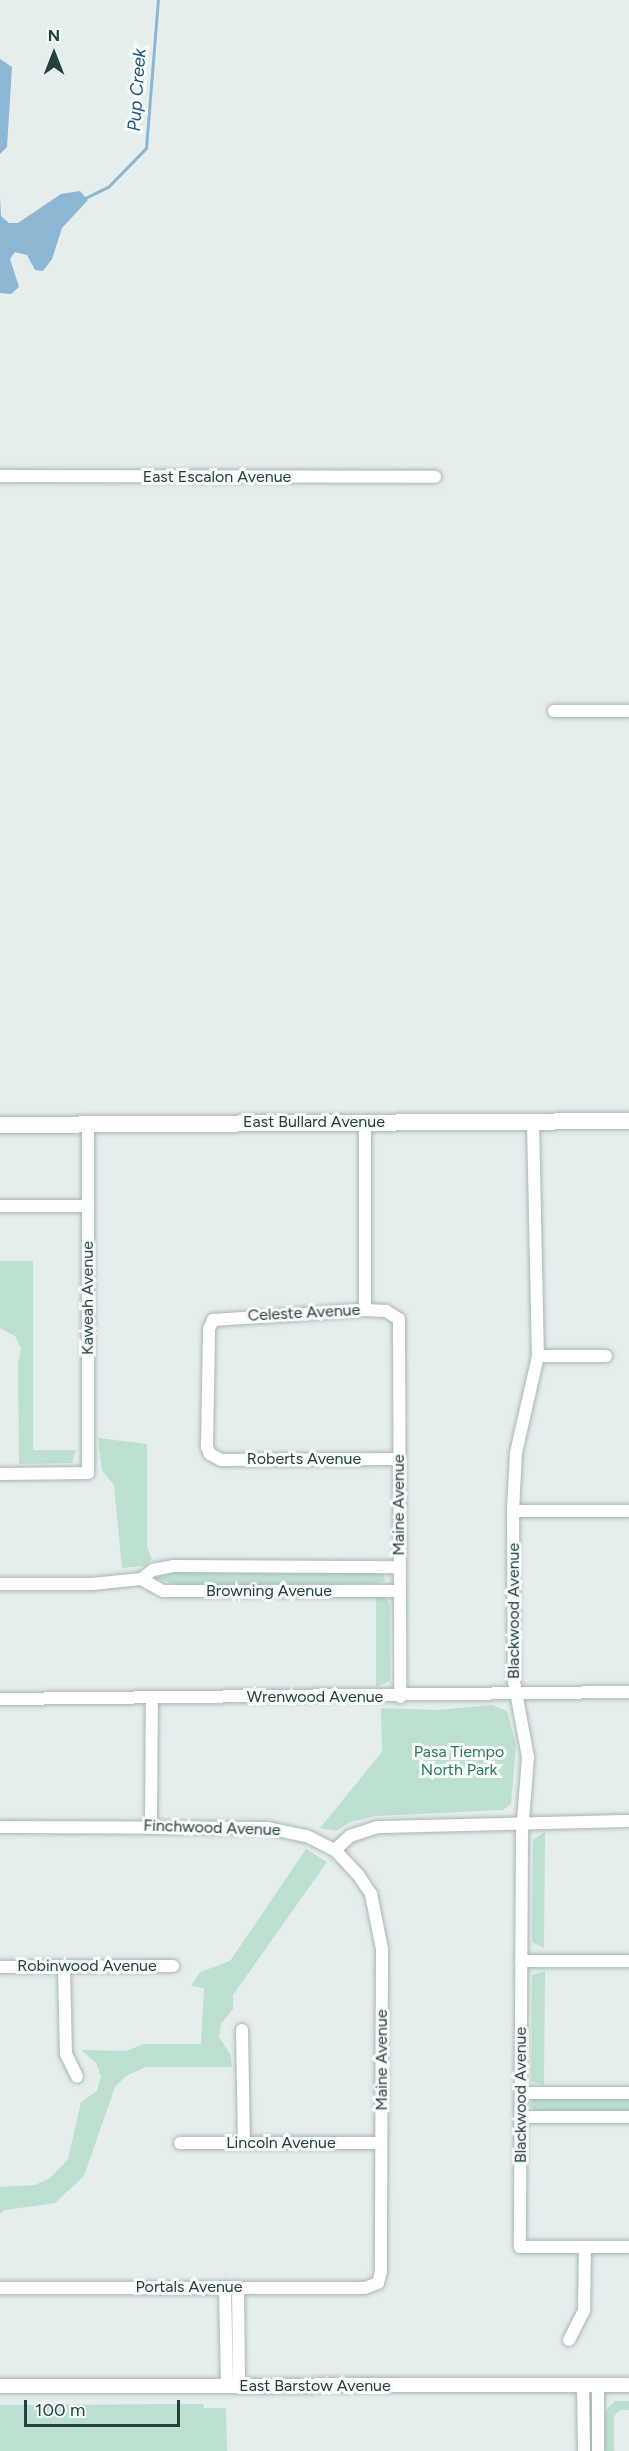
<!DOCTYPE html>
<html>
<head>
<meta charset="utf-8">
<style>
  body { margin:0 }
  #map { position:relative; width:629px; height:2451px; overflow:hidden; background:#e5eeed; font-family:Figtree,sans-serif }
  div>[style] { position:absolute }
  .green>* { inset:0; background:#bee0d0 }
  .water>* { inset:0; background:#8cb6d4 }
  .stream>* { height:3px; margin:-1.5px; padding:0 1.5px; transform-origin:1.5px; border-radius:1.5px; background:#8cb6d4 }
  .roads { filter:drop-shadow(0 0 2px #a7b7b6) drop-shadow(0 0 2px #a7b7b6) }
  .minor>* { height:12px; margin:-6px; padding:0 6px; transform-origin:6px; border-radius:6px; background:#fff }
  .tertiary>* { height:14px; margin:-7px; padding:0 7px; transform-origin:7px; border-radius:7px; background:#fff }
  .secondary>* { height:16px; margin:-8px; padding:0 8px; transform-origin:8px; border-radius:8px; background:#fff }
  span { translate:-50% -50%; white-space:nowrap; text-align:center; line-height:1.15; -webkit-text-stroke:6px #f6faf9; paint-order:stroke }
  .street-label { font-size:16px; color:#234141 }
  .park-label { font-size:16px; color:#2c795e }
  .water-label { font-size:18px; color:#1b557f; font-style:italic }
  .north { position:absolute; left:24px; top:24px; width:60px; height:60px; -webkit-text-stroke:4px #f6faf9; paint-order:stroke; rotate:0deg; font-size:16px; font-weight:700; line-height:24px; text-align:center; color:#234141 }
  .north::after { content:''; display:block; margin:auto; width:21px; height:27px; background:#234141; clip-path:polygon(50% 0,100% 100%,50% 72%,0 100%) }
  .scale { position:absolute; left:24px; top:2400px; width:156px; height:27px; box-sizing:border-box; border:3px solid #234141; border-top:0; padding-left:8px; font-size:18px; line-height:21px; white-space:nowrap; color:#234141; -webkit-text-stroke:4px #f6faf9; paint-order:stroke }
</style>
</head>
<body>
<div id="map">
  <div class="green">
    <div style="clip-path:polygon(0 1261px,33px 1261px,33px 1450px,76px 1450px,72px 1463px,19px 1464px,18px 1364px,21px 1348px,15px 1336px,0 1328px)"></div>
    <div style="clip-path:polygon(98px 1438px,147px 1444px,147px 1547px,152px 1560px,143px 1566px,122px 1568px,114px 1485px,102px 1471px)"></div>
    <div style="clip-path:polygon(177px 1571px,383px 1572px,385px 1580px,378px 1584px,178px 1585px,154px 1578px)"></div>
    <div style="clip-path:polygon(376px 1597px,387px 1599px,390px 1605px,390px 1681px,376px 1687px)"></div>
    <div style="clip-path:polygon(492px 1705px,507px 1711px,516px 1745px,511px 1804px,503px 1810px,376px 1816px,350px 1822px,336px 1831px,320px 1828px,382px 1752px,381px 1708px,437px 1710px)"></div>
    <div style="clip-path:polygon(545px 1832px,544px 1948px,532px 1942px,533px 1840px)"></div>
    <div style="clip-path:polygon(306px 1849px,327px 1862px,233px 1995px,233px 2009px,221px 2024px,219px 2037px,230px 2054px,232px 2067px,146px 2067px,126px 2076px,115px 2087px,84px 2176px,55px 2203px,5px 2210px,0 2214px,0 2187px,35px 2185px,50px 2178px,68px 2159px,81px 2102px,97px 2091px,101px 2077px,96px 2063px,81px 2050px,126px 2051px,144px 2044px,201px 2044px,204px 1988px,191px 1986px,200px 1972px,230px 1961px)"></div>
    <div style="clip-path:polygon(545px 1971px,544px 2085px,531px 2081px,532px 1975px)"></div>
    <div style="clip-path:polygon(534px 2097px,629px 2098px,629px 2111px,534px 2111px,530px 2105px)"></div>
    <div style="clip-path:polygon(615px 2401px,629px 2401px,629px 2410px,620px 2410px,614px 2416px,614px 2451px,605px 2451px,605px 2411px)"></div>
    <div style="clip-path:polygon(203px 2404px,204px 2408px,226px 2408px,227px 2451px,0 2451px,0 2405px)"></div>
  </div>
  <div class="water">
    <div style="clip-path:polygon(0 59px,12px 67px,7px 147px,0 154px)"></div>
    <div style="clip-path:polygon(80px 191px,88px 200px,62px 228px,52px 259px,43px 271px,35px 270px,27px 255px,15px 252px,10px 259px,19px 287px,11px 294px,0 293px,0 198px,1px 216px,9px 223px,18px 223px,61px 194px)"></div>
  </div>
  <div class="stream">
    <div style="left:85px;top:198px;width:25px;rotate:-26deg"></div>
    <div style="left:108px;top:187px;width:54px;rotate:-45.7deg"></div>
    <div style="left:146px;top:148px;width:148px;rotate:-85.4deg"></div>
  </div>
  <div class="roads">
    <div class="minor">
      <div style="left:0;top:476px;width:435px;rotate:0.1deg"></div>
      <div style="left:554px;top:711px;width:75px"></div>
      <div style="left:533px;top:1121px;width:235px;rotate:88.8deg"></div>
      <div style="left:538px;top:1356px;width:99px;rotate:102.8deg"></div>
      <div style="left:516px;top:1453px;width:58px;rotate:93deg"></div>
      <div style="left:513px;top:1511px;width:170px;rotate:89.7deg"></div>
      <div style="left:514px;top:1681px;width:77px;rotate:79.6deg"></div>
      <div style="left:528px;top:1757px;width:76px;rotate:94.5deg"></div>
      <div style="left:522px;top:1833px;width:414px;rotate:90.3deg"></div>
      <div style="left:520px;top:2247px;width:109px"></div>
      <div style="left:0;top:1206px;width:87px"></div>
      <div style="left:365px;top:1310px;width:188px;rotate:-90deg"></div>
      <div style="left:538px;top:1356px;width:68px"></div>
      <div style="left:399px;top:1459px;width:178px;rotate:179.7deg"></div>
      <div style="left:221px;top:1460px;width:13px;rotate:-151deg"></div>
      <div style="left:210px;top:1454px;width:8px;rotate:-113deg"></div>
      <div style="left:207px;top:1447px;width:118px;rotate:-89deg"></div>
      <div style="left:209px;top:1329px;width:10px;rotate:-66deg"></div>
      <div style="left:213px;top:1320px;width:152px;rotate:-3.8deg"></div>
      <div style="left:365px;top:1310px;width:21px;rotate:3deg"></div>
      <div style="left:386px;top:1311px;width:15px;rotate:32deg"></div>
      <div style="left:399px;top:1319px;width:378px;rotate:89.8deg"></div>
      <div style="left:0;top:1474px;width:88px;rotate:-0.7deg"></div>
      <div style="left:88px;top:1473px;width:350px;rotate:-90deg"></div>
      <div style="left:513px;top:1511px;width:116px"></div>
      <div style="left:141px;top:1579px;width:25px;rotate:29deg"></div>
      <div style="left:163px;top:1591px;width:237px"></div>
      <div style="left:0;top:1584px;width:92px"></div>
      <div style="left:92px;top:1584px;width:49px;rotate:-5.8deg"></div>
      <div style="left:141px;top:1579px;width:15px;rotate:-37deg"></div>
      <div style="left:153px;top:1570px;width:20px;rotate:-11deg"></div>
      <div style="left:173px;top:1566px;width:226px;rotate:0.3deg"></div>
      <div style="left:0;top:1699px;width:629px;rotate:-0.64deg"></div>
      <div style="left:151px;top:1826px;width:128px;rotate:-89.6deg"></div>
      <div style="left:0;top:1827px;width:268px;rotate:0.2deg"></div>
      <div style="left:268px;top:1828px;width:40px;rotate:12deg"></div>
      <div style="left:307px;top:1836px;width:31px;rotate:27deg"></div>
      <div style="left:335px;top:1850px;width:35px;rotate:47deg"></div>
      <div style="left:359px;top:1876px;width:22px;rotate:56deg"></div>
      <div style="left:371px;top:1894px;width:56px;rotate:78.7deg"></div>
      <div style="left:382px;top:1949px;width:322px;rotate:90.2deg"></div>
      <div style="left:381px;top:2271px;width:12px;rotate:104deg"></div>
      <div style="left:378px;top:2283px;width:14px;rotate:159deg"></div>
      <div style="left:365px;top:2288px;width:365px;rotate:180deg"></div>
      <div style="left:335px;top:1850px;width:21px;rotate:-43deg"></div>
      <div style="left:350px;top:1836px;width:29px;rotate:-18deg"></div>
      <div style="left:378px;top:1827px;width:251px;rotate:-1.4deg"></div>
      <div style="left:521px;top:1961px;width:108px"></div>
      <div style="left:0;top:1967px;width:173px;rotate:-0.3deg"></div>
      <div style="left:64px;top:1967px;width:87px;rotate:88.7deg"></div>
      <div style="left:66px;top:2054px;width:25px;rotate:64deg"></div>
      <div style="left:242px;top:2030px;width:113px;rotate:89deg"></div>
      <div style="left:522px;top:2093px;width:107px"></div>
      <div style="left:522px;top:2117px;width:107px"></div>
      <div style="left:180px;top:2143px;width:201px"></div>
      <div style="left:225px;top:2287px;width:99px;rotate:88.8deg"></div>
      <div style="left:238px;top:2287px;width:99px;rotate:89.4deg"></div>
      <div style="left:569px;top:2340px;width:34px;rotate:-63deg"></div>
      <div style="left:584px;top:2310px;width:63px;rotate:-89.1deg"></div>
      <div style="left:583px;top:2385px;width:66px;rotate:89.1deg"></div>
      <div style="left:598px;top:2385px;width:66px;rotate:90deg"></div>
    </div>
    <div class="tertiary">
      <div style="left:0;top:2386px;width:629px;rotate:-0.09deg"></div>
    </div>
    <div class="secondary">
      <div style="left:0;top:1125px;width:629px;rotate:-0.36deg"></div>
    </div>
  </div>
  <div class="street-label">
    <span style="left:217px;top:477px">East Escalon Avenue</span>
    <span style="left:314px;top:1122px">East Bullard Avenue</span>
    <span style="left:88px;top:1298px;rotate:-90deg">Kaweah Avenue</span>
    <span style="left:304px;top:1313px;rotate:-3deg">Celeste Avenue</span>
    <span style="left:304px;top:1459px">Roberts Avenue</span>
    <span style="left:399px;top:1505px;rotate:-90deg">Maine Avenue</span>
    <span style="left:269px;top:1591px">Browning Avenue</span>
    <span style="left:514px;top:1611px;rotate:-90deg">Blackwood Avenue</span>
    <span style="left:315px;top:1697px">Wrenwood Avenue</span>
    <span style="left:212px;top:1828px;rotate:2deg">Finchwood Avenue</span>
    <span style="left:87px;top:1966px">Robinwood Avenue</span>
    <span style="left:382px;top:2060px;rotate:-90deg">Maine Avenue</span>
    <span style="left:521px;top:2095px;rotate:-90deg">Blackwood Avenue</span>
    <span style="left:281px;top:2143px">Lincoln Avenue</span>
    <span style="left:189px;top:2287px">Portals Avenue</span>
    <span style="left:315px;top:2386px">East Barstow Avenue</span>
  </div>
  <div class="park-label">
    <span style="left:459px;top:1761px">Pasa Tiempo<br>North Park</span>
  </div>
  <div class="water-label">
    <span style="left:137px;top:90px;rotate:-86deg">Pup Creek</span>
  </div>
  <div class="north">N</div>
  <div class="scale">100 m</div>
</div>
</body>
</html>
